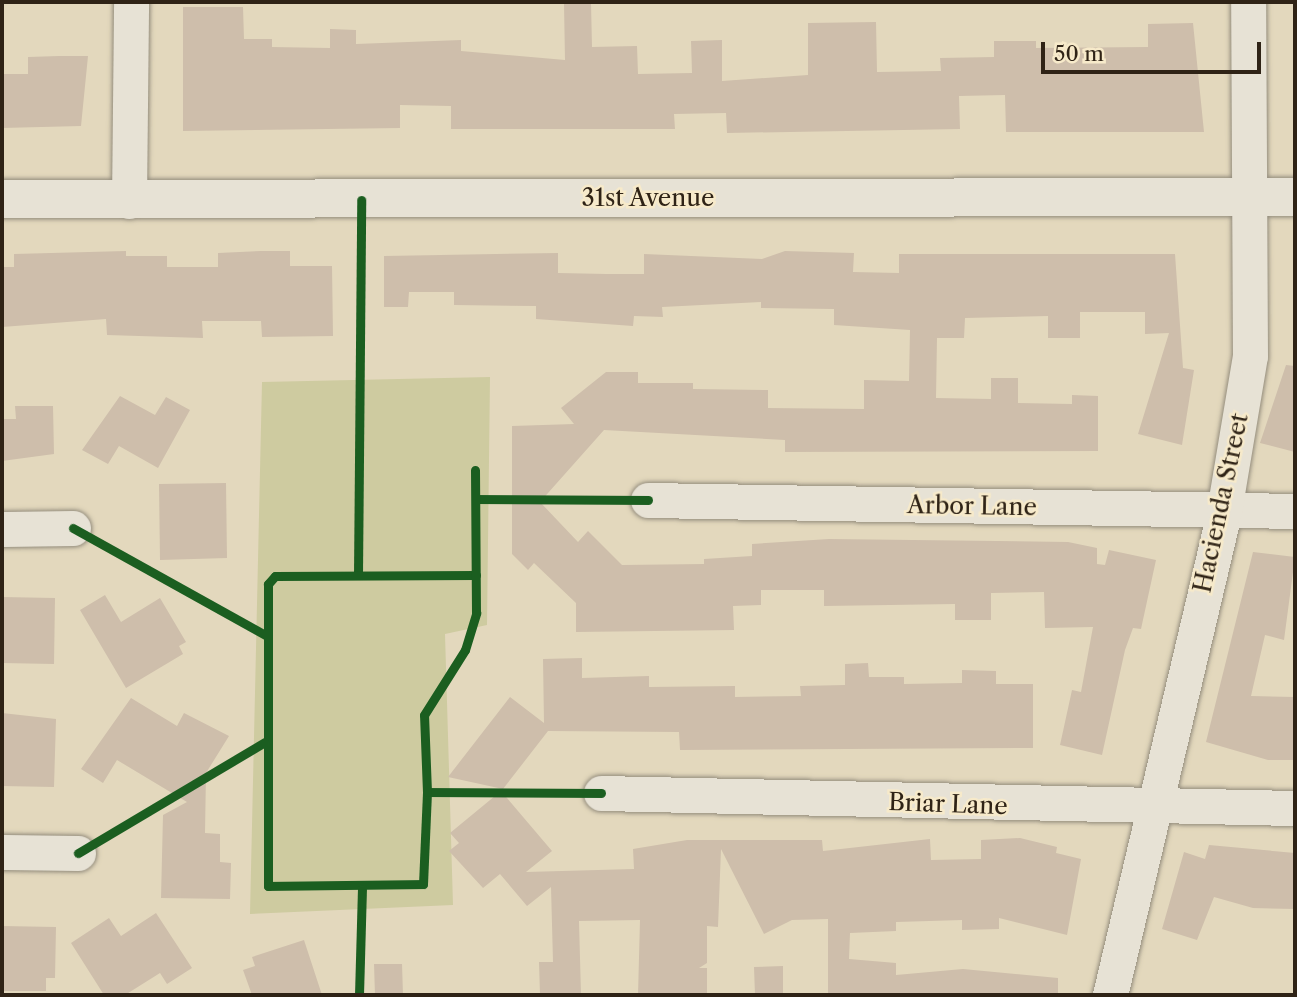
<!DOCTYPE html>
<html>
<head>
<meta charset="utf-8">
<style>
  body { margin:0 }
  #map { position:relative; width:1297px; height:997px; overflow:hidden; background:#e3d8bd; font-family:"Libre Caslon Text",serif }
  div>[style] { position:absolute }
  .green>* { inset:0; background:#cecba0 }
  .building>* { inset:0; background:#cebeab }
  .roads { filter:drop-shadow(0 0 2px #948d7d) drop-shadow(0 0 2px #948d7d) }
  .street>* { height:35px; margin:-17.5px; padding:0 17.5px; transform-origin:17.5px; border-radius:17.5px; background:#e7e2d5 }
  .secondary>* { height:38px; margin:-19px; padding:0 19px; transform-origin:19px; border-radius:19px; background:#e7e2d5 }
  .cycleway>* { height:9px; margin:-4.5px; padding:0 4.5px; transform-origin:4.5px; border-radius:4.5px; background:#1b5e20 }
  span { translate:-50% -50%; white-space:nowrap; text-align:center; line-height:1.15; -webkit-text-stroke:5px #f7eaca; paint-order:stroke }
  .street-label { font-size:24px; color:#2f2316 }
  .frame { position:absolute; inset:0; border:4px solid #2f2316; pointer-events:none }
  .scale { position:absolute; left:1041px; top:42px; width:220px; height:32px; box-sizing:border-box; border:4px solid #2f2316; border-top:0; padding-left:9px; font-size:21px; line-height:24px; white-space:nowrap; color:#2f2316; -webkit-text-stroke:5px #f7eaca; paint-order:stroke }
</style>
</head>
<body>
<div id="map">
  <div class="green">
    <div style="clip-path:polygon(490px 377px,487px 625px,445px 634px,453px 905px,250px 914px,262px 382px)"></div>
  </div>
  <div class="building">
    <div style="clip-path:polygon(591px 3px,592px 47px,637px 46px,638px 74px,692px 73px,691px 41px,722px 40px,722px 81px,808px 75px,808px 23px,876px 22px,877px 72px,941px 71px,940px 58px,994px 57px,994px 41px,1036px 41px,1036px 48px,1148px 47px,1148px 24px,1193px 23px,1204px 132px,1006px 132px,1005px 95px,959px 96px,960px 129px,727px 133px,726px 113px,674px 114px,675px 129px,451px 129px,451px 106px,400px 105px,400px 128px,183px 131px,183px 7px,243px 7px,244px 39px,272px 39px,272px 47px,330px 48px,330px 29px,356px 30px,356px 44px,461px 40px,461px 51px,565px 60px,564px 4px)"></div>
    <div style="clip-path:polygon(59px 56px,88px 56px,81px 126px,2px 128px,2px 74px,28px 74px,28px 57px)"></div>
    <div style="clip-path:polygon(126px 251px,126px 256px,167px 256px,167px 267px,218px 267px,218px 253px,261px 251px,290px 251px,290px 266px,332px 266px,333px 336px,262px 337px,261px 321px,202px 321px,203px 338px,107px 335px,106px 319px,2px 327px,2px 267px,14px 267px,14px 254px)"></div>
    <div style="clip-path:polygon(785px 251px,854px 253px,853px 272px,899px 273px,899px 254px,1175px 254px,1183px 368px,1194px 370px,1182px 445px,1138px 434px,1169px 333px,1145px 334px,1145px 312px,1080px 312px,1080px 338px,1048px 338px,1048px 316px,965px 318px,964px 338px,937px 338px,936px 398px,991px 399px,991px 378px,1018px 378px,1018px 403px,1072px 404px,1072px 395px,1098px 396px,1098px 451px,785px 452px,785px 440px,604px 430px,540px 502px,578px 542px,588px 531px,622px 565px,704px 564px,704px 559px,752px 556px,752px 544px,829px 539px,1068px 542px,1097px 548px,1097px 564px,1105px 565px,1109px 550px,1156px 560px,1141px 629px,1133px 628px,1125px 650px,1102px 755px,1060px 745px,1072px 690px,1081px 692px,1093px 627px,1045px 628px,1044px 592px,991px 593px,991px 620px,955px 620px,955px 604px,824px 606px,824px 590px,761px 590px,761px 605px,733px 606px,734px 630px,576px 632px,576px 603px,534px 563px,528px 570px,512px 554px,512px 426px,574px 424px,561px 408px,606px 372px,638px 372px,638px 383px,693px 383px,693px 389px,768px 390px,768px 408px,864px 409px,864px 380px,909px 381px,910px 330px,834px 325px,834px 309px,761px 308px,761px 302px,662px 307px,663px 317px,634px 316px,633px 326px,536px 319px,536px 306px,454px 305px,454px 292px,409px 292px,408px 307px,384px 307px,384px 256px,558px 253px,558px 273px,607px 274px,644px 274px,644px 254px,762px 259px)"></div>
    <div style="clip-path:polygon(1286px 365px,1295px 366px,1295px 452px,1260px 443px)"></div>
    <div style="clip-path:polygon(120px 396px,155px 415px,166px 397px,190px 410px,158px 468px,119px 446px,108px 464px,82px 450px)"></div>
    <div style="clip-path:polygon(15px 406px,53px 406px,54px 454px,2px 461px,2px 419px,16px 419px)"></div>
    <div style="clip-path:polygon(226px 483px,227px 558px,160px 560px,159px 484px)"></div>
    <div style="clip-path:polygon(1253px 552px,1295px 557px,1284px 640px,1265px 635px,1251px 696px,1295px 697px,1295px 760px,1268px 760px,1206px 742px)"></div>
    <div style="clip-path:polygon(105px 595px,121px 622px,160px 598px,186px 642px,179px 646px,183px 654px,126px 688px,80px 610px)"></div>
    <div style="clip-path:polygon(2px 597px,55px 598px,54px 664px,2px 663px)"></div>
    <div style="clip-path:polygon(582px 658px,582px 678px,649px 676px,649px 687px,735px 686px,735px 697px,801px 696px,800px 686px,845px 685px,845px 664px,868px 663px,869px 677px,904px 677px,904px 684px,962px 683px,962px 670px,996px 671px,996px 684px,1033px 684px,1033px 748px,680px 750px,679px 732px,548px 731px,503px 789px,448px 777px,510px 697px,544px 723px,543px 659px)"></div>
    <div style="clip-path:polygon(131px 698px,177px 726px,184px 713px,229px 736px,206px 773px,205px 833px,220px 834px,220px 862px,231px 863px,230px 899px,161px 898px,163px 815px,187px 802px,117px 760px,103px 783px,81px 769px)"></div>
    <div style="clip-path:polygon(2px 713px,56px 719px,54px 787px,2px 786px)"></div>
    <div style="clip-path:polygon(501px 791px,552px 851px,526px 872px,634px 869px,633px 849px,687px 840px,822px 840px,823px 851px,930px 839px,931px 860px,981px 859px,981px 840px,1020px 838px,1057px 847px,1056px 853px,1081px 859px,1067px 935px,999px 918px,999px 929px,962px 930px,962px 920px,896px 922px,896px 931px,850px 933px,849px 959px,896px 963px,896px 975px,963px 969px,1058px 978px,1058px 995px,828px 995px,828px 919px,792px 920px,764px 934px,721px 849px,718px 927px,707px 926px,707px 963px,699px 968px,707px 968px,707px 995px,638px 995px,640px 920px,579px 921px,581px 995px,540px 995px,539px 962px,553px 962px,551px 887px,527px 906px,500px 874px,483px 888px,449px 851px,459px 843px,450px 833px)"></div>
    <div style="clip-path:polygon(1209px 845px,1295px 853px,1295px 909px,1253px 908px,1214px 897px,1197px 940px,1162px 929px,1184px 852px,1205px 859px)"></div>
    <div style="clip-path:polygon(156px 913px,192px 968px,167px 984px,160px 973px,125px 995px,104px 995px,71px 943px,109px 918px,121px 936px)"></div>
    <div style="clip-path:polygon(2px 926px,56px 927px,55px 978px,46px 978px,46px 991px,2px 991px)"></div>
    <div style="clip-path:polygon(304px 940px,322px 995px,252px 995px,243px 970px,255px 966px,252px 957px)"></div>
    <div style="clip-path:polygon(374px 964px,402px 964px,403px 995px,375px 995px)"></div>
    <div style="clip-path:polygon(783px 966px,783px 995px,755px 995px,754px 967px)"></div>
  </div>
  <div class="roads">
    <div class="street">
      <div style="left:129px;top:201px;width:199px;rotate:-89.4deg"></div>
      <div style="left:648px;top:500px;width:647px;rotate:0.97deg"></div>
      <div style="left:2px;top:529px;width:71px;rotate:-0.8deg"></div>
      <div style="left:601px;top:793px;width:694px;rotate:1.24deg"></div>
      <div style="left:2px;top:852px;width:76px;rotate:0.8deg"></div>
      <div style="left:1110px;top:995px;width:497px;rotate:-76.7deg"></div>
      <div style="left:1224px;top:511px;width:157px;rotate:-80.5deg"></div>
      <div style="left:1250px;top:356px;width:354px;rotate:-90.3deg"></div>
    </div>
    <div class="secondary">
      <div style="left:2px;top:199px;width:1293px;rotate:-0.09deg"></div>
    </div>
  </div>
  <div class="cycleway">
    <div style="left:476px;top:499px;width:172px;rotate:0.3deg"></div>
    <div style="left:73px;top:528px;width:222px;rotate:29.1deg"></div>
    <div style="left:358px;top:574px;width:374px;rotate:-89.5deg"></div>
    <div style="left:476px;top:575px;width:201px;rotate:179.7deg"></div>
    <div style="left:275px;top:576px;width:11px;rotate:131deg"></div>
    <div style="left:268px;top:584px;width:302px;rotate:90deg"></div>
    <div style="left:268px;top:886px;width:155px;rotate:-0.7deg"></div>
    <div style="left:423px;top:884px;width:92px;rotate:-87.5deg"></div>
    <div style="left:427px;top:792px;width:174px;rotate:0.3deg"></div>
    <div style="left:427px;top:792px;width:77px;rotate:-92.2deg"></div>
    <div style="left:424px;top:715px;width:77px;rotate:-57.8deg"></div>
    <div style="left:465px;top:650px;width:39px;rotate:-73deg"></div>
    <div style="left:476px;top:613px;width:143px;rotate:-90.4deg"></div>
    <div style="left:78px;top:853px;width:217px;rotate:-30.7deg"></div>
    <div style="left:359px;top:995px;width:106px;rotate:-88.4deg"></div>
  </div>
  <div class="street-label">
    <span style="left:648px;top:198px">31st Avenue</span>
    <span style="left:1221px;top:503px;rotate:-78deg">Hacienda Street</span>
    <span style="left:972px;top:506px;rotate:1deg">Arbor Lane</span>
    <span style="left:948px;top:804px;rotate:2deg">Briar Lane</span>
  </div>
  <div class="frame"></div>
  <div class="scale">50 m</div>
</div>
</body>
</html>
